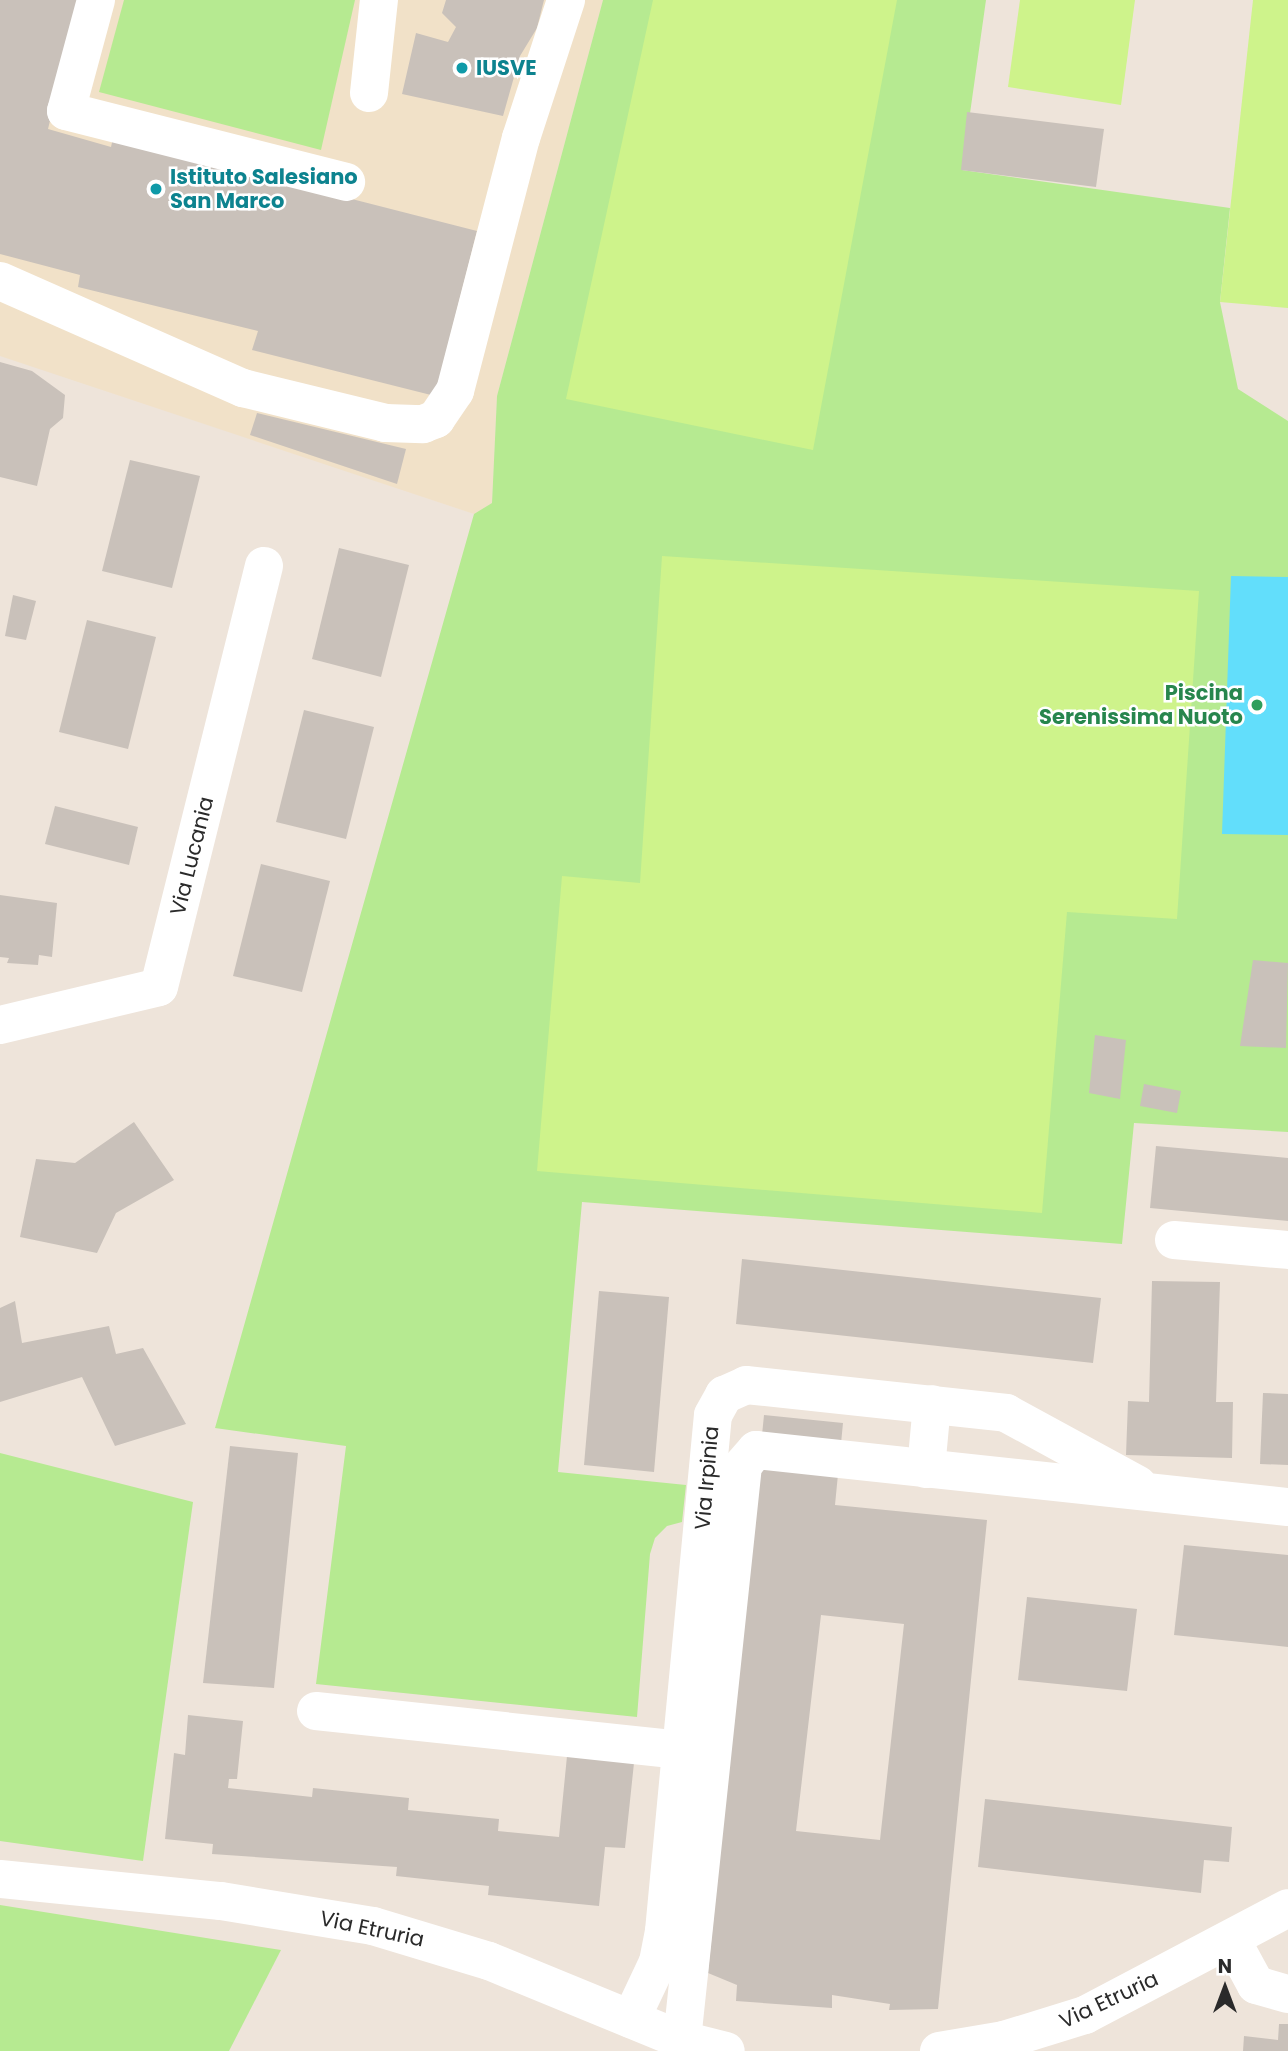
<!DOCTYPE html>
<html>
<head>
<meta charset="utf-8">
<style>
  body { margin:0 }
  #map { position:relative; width:1288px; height:2051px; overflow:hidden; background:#eee4da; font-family:Poppins,sans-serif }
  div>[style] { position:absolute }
  .education>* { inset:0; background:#f1e1c8 }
  .green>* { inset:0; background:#b6ea91 }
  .pitch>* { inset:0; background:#cef38b }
  .water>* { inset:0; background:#62defb }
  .building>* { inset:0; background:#c9c1ba }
  .minor>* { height:38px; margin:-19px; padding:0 19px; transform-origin:19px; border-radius:19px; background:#fff }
  .dots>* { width:19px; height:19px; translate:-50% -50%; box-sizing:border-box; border:4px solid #fff; border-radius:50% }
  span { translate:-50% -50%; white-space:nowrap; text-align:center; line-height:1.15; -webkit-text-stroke:5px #fff; paint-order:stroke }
  .culture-label { font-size:21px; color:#0d838f; font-weight:700 }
  .left { translate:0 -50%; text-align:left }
  .leisure-label { font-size:21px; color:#27864d; font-weight:700 }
  .right { translate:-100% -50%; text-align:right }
  .street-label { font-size:21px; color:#2a2a2a }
  .north { position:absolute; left:1190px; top:1953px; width:70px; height:70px; -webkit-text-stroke:5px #fff; paint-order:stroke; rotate:0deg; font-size:19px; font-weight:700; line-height:28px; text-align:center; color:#2a2a2a }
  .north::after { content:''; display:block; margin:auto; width:24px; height:32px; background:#2a2a2a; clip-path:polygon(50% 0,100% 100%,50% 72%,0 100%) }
</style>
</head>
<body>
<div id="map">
  <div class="education">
    <div style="clip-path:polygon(0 0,603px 0,497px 396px,492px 503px,474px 514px,0 356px)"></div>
  </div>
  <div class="green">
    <div style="clip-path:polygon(124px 0,355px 0,321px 150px,99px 92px)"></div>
    <div style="clip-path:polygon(603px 0,986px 0,962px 170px,1230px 208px,1220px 302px,1238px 389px,1288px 421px,1288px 1132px,1134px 1123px,1122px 1244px,582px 1202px,558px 1472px,686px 1485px,682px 1522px,667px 1526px,655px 1538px,650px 1554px,637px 1717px,316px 1684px,346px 1446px,215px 1428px,474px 514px,492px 503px,497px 396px)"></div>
    <div style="clip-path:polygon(0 1453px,193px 1502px,143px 1861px,0 1841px)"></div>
    <div style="clip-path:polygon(0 1905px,281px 1950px,229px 2051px,0 2051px)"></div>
  </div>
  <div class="pitch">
    <div style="clip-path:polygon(653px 0,897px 0,813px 450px,566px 399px)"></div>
    <div style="clip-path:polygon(1020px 0,1135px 0,1121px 105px,1008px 87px)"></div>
    <div style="clip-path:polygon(1253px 0,1288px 0,1288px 308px,1220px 302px)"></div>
    <div style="clip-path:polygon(662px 556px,1199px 591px,1177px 919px,1067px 912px,1042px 1213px,537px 1171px,562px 876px,640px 883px)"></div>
  </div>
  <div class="water">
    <div style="clip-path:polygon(1231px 576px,1288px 577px,1288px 835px,1222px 834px)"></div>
  </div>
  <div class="building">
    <div style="clip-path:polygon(0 0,79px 0,48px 129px,111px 147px,113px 138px,477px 231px,435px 396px,252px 350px,258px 331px,78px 287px,80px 275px,0 254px)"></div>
    <div style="clip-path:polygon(446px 0,544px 0,537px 28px,520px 56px,503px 116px,402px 94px,416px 33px,448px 42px,456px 27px,442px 13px)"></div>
    <div style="clip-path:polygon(967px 112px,1104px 129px,1096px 187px,961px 170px)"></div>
    <div style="clip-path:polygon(0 362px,32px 371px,65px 395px,63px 418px,50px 429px,37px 486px,0 477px)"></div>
    <div style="clip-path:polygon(257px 413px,406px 449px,397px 484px,250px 435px)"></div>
    <div style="clip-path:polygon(130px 460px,200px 476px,172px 588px,102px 571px)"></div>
    <div style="clip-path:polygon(339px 548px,409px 565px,381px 677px,312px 659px)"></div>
    <div style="clip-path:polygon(13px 595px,36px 601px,26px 640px,5px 636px)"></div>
    <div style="clip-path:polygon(87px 620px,156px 637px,128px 749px,59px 732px)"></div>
    <div style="clip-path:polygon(304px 710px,374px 727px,346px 839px,276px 822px)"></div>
    <div style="clip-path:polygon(55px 806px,138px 827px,129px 865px,45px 844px)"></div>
    <div style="clip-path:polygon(261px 864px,330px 881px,302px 992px,233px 976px)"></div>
    <div style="clip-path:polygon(0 895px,57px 903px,52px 957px,39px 955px,38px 965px,7px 963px,9px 958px,0 957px)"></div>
    <div style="clip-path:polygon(1253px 960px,1288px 963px,1286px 1048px,1240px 1046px)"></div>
    <div style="clip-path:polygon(1095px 1035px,1126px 1040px,1120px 1099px,1089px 1093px)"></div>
    <div style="clip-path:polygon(1144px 1084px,1181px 1091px,1177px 1113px,1140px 1106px)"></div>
    <div style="clip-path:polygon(134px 1122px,174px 1180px,116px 1213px,97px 1253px,20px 1237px,36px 1159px,75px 1163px)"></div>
    <div style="clip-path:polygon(1156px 1146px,1288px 1158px,1288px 1221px,1150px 1208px)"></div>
    <div style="clip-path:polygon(742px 1259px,1101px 1298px,1093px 1363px,736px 1324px)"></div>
    <div style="clip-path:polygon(1152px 1281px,1220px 1282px,1216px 1402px,1233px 1402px,1232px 1458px,1126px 1455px,1128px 1401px,1149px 1402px)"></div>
    <div style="clip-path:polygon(599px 1291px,669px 1297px,654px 1472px,584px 1465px)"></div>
    <div style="clip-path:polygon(15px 1301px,22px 1343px,109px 1326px,116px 1354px,143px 1348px,186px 1424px,115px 1446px,82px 1377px,0 1402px,0 1308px)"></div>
    <div style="clip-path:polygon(1263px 1393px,1288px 1394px,1288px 1465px,1260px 1464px)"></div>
    <div style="clip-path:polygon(evenodd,764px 1415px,843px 1423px,835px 1505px,987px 1520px,938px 2009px,889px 2010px,890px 2004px,832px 1995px,832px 2008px,736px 2001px,737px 1985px,708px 1973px,764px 1415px,821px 1615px,904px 1624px,880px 1840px,796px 1831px,821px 1615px)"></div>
    <div style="clip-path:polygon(230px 1446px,298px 1453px,274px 1688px,203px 1683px)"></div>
    <div style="clip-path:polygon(1184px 1545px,1288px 1555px,1288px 1647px,1174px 1635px)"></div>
    <div style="clip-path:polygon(1027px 1597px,1137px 1609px,1127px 1691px,1018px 1680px)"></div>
    <div style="clip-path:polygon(188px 1715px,243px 1721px,237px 1779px,229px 1779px,228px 1788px,312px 1797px,313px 1788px,409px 1798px,408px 1810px,499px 1819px,498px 1831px,559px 1837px,567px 1756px,634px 1763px,625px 1848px,605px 1847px,599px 1906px,488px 1895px,489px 1886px,396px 1876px,397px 1867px,212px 1854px,213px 1844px,165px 1839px,174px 1753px,185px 1755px)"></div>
    <div style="clip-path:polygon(985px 1799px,1232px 1827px,1229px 1862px,1204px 1860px,1201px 1893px,978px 1867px)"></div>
    <div style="clip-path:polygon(1279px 2024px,1288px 2024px,1288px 2051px,1243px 2051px,1244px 2036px,1278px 2040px)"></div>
  </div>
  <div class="minor">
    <div style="left:96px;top:0;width:115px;rotate:105.1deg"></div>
    <div style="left:66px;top:111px;width:289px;rotate:14.2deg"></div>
    <div style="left:369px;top:93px;width:94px;rotate:-83.9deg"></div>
    <div style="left:0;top:281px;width:266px;rotate:23.8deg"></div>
    <div style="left:243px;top:388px;width:146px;rotate:13.8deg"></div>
    <div style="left:385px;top:423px;width:38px;rotate:2deg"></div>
    <div style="left:423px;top:424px;width:14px;rotate:-21deg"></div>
    <div style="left:436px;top:419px;width:34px;rotate:-56deg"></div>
    <div style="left:455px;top:391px;width:261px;rotate:-75.4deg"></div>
    <div style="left:521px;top:138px;width:145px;rotate:-71.9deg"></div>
    <div style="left:0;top:1025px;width:163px;rotate:-13.4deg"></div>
    <div style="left:159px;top:987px;width:434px;rotate:-76deg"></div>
    <div style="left:1174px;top:1240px;width:114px;rotate:5deg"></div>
    <div style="left:926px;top:1469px;width:65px;rotate:-84.7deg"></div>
    <div style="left:316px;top:1711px;width:367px;rotate:6.1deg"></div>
    <div style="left:0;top:1879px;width:222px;rotate:5.7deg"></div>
    <div style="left:221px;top:1901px;width:154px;rotate:9.3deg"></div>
    <div style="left:373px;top:1926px;width:121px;rotate:16.8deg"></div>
    <div style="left:489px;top:1961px;width:209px;rotate:22.3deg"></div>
    <div style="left:682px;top:2040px;width:45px;rotate:14deg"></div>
    <div style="left:1231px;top:1939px;width:52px;rotate:61.5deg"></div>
    <div style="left:1256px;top:1985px;width:33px;rotate:16deg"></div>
    <div style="left:631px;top:2019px;width:63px;rotate:-64.7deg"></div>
    <div style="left:658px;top:1962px;width:32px;rotate:-79deg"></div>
    <div style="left:664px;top:1931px;width:518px;rotate:-84.58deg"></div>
    <div style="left:713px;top:1415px;width:23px;rotate:-61deg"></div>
    <div style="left:724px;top:1395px;width:24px;rotate:-24deg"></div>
    <div style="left:746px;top:1385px;width:262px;rotate:6.1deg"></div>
    <div style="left:1006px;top:1413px;width:150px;rotate:28.6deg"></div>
    <div style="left:682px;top:2040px;width:578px;rotate:-83.94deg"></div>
    <div style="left:743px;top:1465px;width:20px;rotate:-49deg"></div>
    <div style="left:756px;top:1450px;width:535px;rotate:6.12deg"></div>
    <div style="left:939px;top:2051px;width:66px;rotate:-9.6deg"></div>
    <div style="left:1004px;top:2040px;width:85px;rotate:-17.2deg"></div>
    <div style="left:1085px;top:2015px;width:229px;rotate:-27.8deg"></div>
  </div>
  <div class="dots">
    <div style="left:462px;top:68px;background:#0f9aa8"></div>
    <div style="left:156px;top:189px;background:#0f9aa8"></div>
    <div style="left:1257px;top:705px;background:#2e9e5b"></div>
  </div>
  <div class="culture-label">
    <span class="left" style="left:476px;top:68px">IUSVE</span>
    <span class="left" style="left:170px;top:189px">Istituto Salesiano<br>San Marco</span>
  </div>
  <div class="leisure-label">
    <span class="right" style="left:1243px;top:705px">Piscina<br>Serenissima Nuoto</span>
  </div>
  <div class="street-label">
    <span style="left:192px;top:856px;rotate:-76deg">Via Lucania</span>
    <span style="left:707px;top:1478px;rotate:-85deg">Via Irpinia</span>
    <span style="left:372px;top:1929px;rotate:12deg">Via Etruria</span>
    <span style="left:1109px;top:2000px;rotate:-25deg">Via Etruria</span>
  </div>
  <div class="north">N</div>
</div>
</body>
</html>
